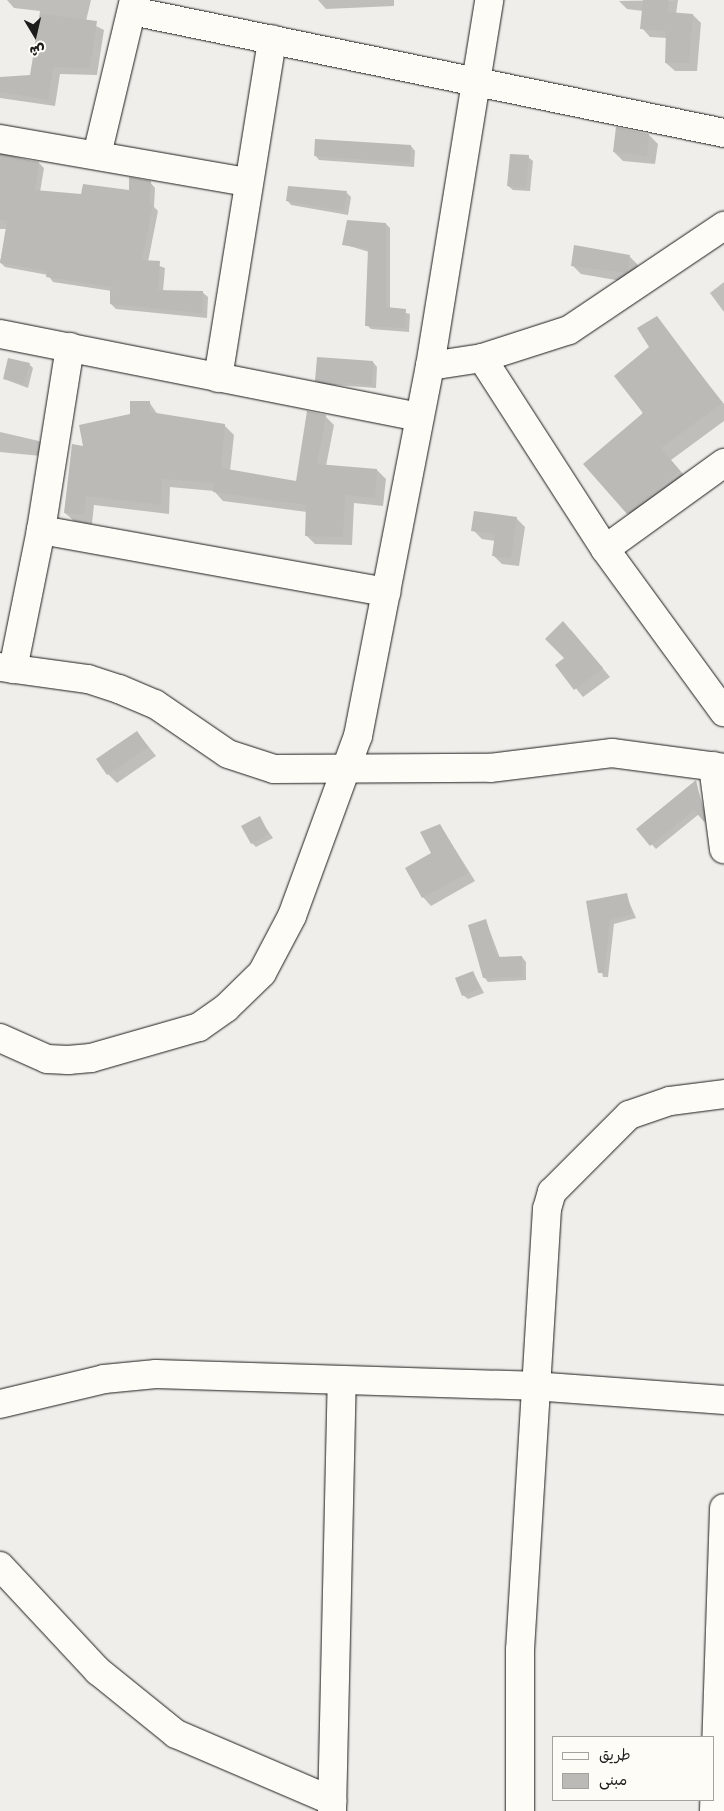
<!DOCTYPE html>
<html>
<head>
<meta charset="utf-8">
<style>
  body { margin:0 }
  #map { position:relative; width:724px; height:1811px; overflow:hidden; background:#f0eeea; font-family:Mynerve,"Playpen Sans Arabic",sans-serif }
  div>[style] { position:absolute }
  .shadow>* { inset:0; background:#0003 }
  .building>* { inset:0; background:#bbbab6 }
  .roads { filter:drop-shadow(0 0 1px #1c1c1c) drop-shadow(0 0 1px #1c1c1c) }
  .street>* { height:28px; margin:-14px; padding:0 14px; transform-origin:14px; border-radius:14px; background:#fdfcf7 }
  span { translate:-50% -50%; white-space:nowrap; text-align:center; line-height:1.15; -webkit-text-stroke:4.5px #fdfcf7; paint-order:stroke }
  .legend { position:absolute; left:552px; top:1736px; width:162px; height:65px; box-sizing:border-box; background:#fdfcf7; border:1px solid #a3a29f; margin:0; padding:6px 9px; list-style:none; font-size:15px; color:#1c1c1c }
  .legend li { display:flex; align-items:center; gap:10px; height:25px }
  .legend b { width:25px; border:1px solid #a3a29f }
  .north { position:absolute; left:10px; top:10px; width:50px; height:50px; -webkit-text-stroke:4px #fdfcf7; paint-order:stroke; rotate:171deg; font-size:14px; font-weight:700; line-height:20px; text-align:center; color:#1c1c1c }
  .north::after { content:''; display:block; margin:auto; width:18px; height:22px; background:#1c1c1c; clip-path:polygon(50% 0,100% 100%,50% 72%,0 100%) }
</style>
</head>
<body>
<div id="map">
  <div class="shadow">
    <div style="clip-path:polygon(7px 0,91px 0,86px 21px,104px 30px,97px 75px,60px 74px,55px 106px,0 98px,0 79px,31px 76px,40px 11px,14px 8px)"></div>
    <div style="clip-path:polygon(318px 0,394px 0,394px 6px,326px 9px)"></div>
    <div style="clip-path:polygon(678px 0,676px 14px,693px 15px,701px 23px,697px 71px,675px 71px,666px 63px,667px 38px,650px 37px,642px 28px,643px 11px,627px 9px,619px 1px)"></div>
    <div style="clip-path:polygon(649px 135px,658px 144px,655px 164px,623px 161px,614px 152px)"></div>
    <div style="clip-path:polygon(411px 146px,415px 151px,414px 167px,319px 160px,315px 155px)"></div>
    <div style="clip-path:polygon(0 153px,39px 163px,44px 168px,40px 192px,82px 196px,130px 191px,150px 182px,155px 188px,154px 207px,158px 211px,148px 262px,165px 268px,163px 291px,202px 292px,208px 297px,207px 318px,116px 309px,111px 304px,112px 291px,53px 282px,48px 275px,5px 267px,0 262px,7px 229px,0 229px)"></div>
    <div style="clip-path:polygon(528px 157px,533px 161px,530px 191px,513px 190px,508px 186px)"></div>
    <div style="clip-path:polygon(289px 187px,347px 193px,351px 197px,348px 215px,291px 205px,287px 200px)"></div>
    <div style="clip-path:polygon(386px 224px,390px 228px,390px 309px,410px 314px,409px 332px,371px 329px,367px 325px,369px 252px,343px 244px)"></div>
    <div style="clip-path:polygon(629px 256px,638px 265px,633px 283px,581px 274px,572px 265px)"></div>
    <div style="clip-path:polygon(724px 282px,724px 312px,710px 293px)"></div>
    <div style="clip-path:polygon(656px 317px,724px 404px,724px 421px,671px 460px,690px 482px,639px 524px,628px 513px)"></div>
    <div style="clip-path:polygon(373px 362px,377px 367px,376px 388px,320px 384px,316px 380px)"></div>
    <div style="clip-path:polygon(29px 364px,33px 368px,28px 388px,4px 379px)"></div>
    <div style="clip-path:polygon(149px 402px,158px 415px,225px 426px,234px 435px,230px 471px,298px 482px,325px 416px,334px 425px,326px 466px,377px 470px,386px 479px,383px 506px,354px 503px,352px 545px,315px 544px,306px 535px,307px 512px,223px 501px,214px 491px,170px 487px,169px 514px,94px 505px,92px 524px,74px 521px,65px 513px,85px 447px)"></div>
    <div style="clip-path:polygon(0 432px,39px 441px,43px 445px,41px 456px,0 452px)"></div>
    <div style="clip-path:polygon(516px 518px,525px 527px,519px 566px,502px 564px,493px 555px,495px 541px,482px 539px,473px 530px)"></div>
    <div style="clip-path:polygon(571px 630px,610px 677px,583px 697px,557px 665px,566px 658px)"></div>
    <div style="clip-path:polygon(137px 732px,156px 756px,117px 783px,108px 774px)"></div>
    <div style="clip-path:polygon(696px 782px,708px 824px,699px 814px,656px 849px,638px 829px)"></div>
    <div style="clip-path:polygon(259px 818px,273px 838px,256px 847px,252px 843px)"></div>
    <div style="clip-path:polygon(440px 825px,475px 881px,431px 906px,423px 897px)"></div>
    <div style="clip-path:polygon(626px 895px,636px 918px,614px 924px,608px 977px,603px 977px,588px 902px)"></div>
    <div style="clip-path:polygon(486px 921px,500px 958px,522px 957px,526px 962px,526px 980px,488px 982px,484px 977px)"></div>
    <div style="clip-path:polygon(473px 972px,484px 993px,468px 999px,463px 995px)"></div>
  </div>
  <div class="building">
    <div style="clip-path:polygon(643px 0,669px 0,668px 12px,693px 14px,689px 63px,665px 63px,666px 31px,640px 29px)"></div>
    <div style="clip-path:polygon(40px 14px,97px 21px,90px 68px,53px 67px,48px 100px,0 92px,0 77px,30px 75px)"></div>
    <div style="clip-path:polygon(616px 127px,649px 134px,647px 156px,613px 152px)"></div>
    <div style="clip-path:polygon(315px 139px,411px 145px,410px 163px,314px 156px)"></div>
    <div style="clip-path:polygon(510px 154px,529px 155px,526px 188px,507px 186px)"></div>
    <div style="clip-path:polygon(0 155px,39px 162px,35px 190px,81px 194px,83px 184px,129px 190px,129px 177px,151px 181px,149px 204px,153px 204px,142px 260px,160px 261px,158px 290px,203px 291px,202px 313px,110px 304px,110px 289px,118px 288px,46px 277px,47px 271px,0 263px,7px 221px,0 220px)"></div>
    <div style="clip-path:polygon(288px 186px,347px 191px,344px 211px,286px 201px)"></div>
    <div style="clip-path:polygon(347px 220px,386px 223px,386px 307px,406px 309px,405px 328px,365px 326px,368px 249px,342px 245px)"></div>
    <div style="clip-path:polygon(574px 245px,630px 255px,627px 273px,571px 266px)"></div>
    <div style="clip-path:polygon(657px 316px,722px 403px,661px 448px,680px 471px,627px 514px,583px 464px,643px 413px,614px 376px,649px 347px,637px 328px)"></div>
    <div style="clip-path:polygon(317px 357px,373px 361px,372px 385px,315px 381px)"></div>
    <div style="clip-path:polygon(8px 358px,30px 363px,24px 384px,3px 379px)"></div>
    <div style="clip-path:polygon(130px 401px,150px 401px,150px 412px,225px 424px,221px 468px,296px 481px,307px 411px,326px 415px,317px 464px,377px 469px,375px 498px,345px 495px,343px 537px,305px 536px,306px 505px,213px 492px,214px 483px,162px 479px,161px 505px,86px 496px,84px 515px,64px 513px,72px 444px,83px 446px,79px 425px,130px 414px)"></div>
    <div style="clip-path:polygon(474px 511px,517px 517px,511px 558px,492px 556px,495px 534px,471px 531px)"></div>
    <div style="clip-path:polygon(563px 621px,603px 668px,574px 690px,555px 665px,564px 658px,545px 639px)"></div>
    <div style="clip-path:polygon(137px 731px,148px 747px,107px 775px,96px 759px)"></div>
    <div style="clip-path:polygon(696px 780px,705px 823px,694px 810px,650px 846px,636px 829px)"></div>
    <div style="clip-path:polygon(260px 816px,269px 834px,251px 844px,241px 826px)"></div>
    <div style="clip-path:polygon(440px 824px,468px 873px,422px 898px,405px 868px,431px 853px,420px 832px)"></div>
    <div style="clip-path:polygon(627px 893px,632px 914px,610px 920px,604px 973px,598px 973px,586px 901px)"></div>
    <div style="clip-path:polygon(486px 919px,497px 957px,522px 956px,523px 977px,483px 978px,468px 925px)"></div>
    <div style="clip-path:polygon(473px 971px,480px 988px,462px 996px,455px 978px)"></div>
  </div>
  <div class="roads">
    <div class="street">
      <div style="left:132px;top:11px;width:604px;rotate:11.64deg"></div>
      <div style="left:0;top:139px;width:251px;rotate:9.9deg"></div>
      <div style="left:97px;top:155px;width:159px;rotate:-76.6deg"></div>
      <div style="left:0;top:334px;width:426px;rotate:11.2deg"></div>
      <div style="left:70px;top:347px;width:185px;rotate:99deg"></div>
      <div style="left:41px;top:530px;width:351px;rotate:10.2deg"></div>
      <div style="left:482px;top:358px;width:227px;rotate:57.2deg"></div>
      <div style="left:605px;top:549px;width:202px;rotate:53.9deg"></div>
      <div style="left:430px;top:366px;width:53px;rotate:-8.7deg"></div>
      <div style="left:482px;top:358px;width:91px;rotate:-17.8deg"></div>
      <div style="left:569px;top:330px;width:187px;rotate:-33.9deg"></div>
      <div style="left:218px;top:378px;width:343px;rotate:-80.9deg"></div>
      <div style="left:605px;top:549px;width:147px;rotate:-35.9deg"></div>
      <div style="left:0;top:667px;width:89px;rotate:7.8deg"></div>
      <div style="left:88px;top:679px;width:33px;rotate:18deg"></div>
      <div style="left:119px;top:689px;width:39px;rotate:23deg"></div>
      <div style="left:155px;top:704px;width:88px;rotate:34.4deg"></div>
      <div style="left:228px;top:754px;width:48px;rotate:18.1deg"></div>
      <div style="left:274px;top:769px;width:216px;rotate:-0.3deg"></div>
      <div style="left:490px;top:768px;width:123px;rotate:-7deg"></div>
      <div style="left:612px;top:753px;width:113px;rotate:7.6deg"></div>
      <div style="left:13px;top:669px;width:142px;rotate:-78.6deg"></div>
      <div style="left:713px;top:766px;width:84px;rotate:82.5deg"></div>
      <div style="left:0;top:1038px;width:51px;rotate:24.1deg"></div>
      <div style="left:47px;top:1059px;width:21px;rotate:3deg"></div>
      <div style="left:68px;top:1060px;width:23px;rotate:-5deg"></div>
      <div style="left:91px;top:1058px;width:112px;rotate:-16deg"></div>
      <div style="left:199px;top:1027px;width:33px;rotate:-35deg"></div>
      <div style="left:226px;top:1008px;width:50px;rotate:-44.2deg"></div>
      <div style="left:262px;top:973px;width:64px;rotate:-62.2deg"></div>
      <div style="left:292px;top:916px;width:192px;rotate:-69.9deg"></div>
      <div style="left:358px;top:736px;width:377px;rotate:-79deg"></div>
      <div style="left:430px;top:366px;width:371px;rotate:-80.8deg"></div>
      <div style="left:0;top:1404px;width:107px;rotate:-13.5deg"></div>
      <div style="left:104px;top:1379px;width:52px;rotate:-5.5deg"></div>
      <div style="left:156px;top:1374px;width:377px;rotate:1.8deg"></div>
      <div style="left:533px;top:1386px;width:192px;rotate:4.2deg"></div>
      <div style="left:0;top:1566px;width:144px;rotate:47deg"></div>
      <div style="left:98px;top:1671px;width:100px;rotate:38.9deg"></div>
      <div style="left:176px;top:1734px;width:170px;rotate:23.2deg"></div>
      <div style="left:332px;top:1811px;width:429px;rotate:-88.7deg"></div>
      <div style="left:520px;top:1811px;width:161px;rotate:-90deg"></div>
      <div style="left:520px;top:1650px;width:442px;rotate:-86.5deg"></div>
      <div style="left:547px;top:1209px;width:18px;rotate:-74deg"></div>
      <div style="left:552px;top:1192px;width:109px;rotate:-45deg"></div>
      <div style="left:629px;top:1115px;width:43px;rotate:-18.9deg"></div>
      <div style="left:670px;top:1101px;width:54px;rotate:-7.4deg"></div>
      <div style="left:714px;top:1811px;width:303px;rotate:-88.1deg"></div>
    </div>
  </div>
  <ul class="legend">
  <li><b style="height:6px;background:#fdfcf7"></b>طريق</li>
  <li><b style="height:14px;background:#bbbab6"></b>مبنى</li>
  </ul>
  <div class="north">ش</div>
</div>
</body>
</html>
